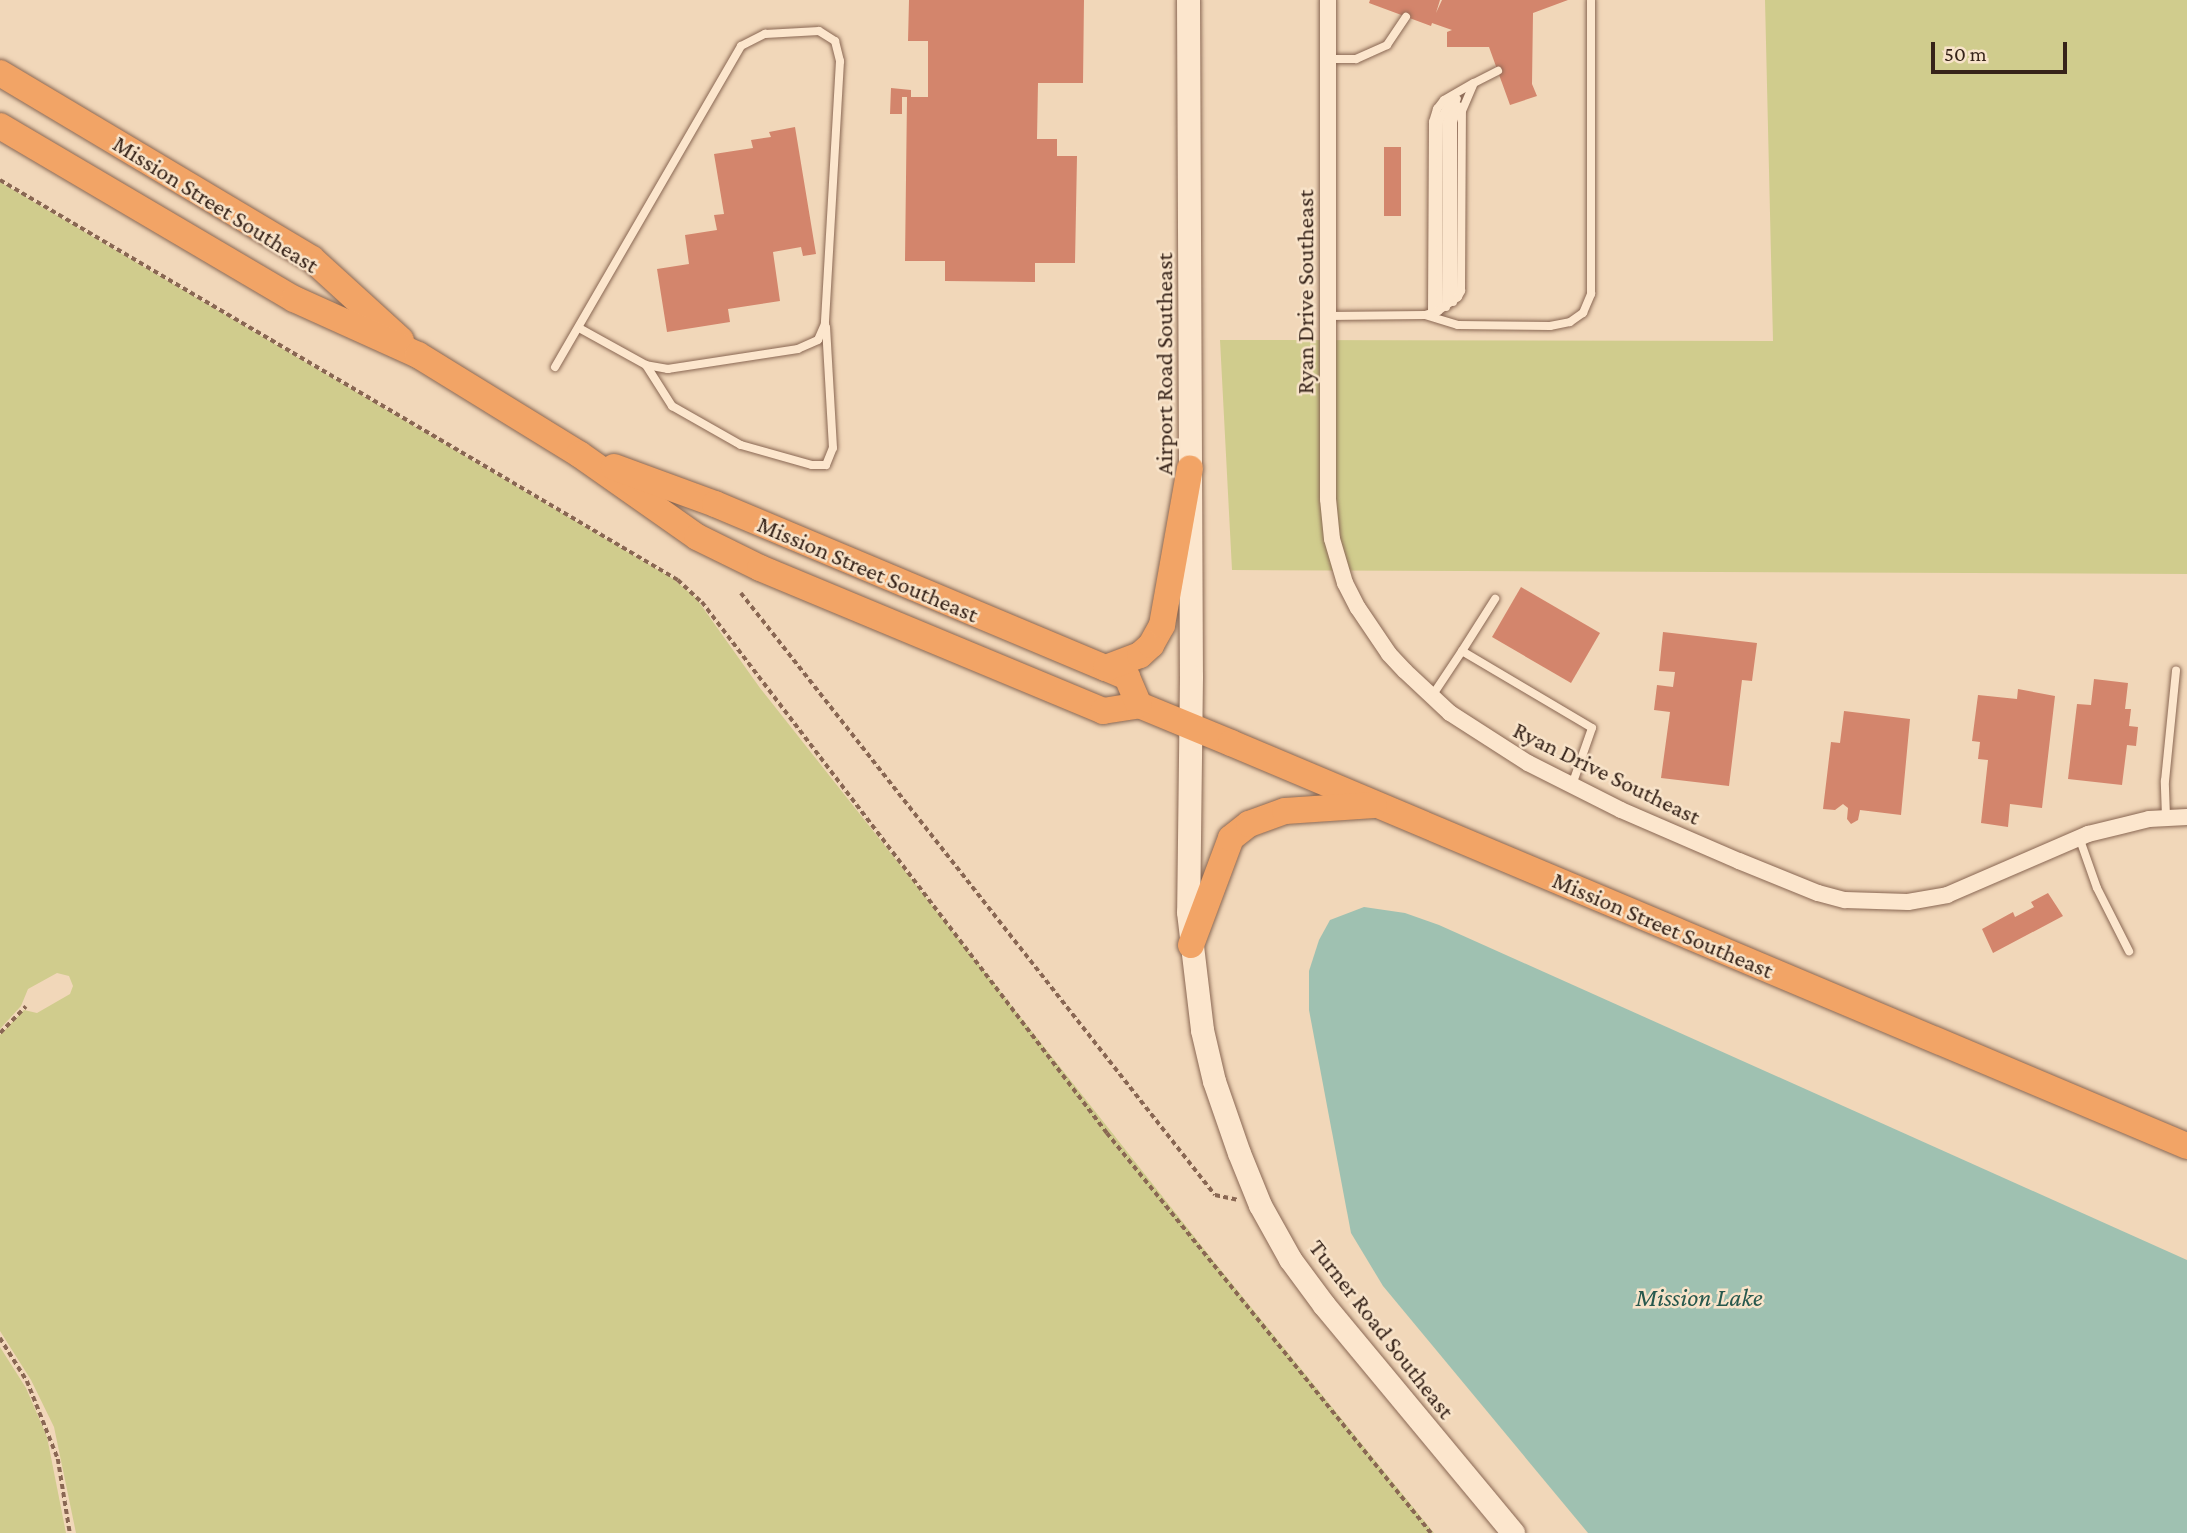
<!DOCTYPE html>
<html>
<head>
<meta charset="utf-8">
<style>
  body { margin:0 }
  #map { position:relative; width:2187px; height:1533px; overflow:hidden; background:#f1d7b9; font-family:"Crimson Pro",serif }
  div>[style] { position:absolute }
  .green>* { inset:0; background:#d0cc8d }
  .water>* { inset:0; background:#9fc1b1 }
  .building>* { inset:0; background:#d3856c }
  .path>* { height:3.5px; margin-top:-1.75px; transform-origin:0; background:repeating-linear-gradient(90deg,#896753 0 5px,transparent 0 8.5px) }
  .roads { filter:drop-shadow(0 0 2px #896753) drop-shadow(0 0 2px #896753) }
  .service>* { height:8px; margin:-4px; padding:0 4px; transform-origin:4px; border-radius:4px; background:#fce6cd }
  .minor>* { height:16px; margin:-8px; padding:0 8px; transform-origin:8px; border-radius:8px; background:#fce6cd }
  .secondary>* { height:23px; margin:-11.5px; padding:0 11.5px; transform-origin:11.5px; border-radius:11.5px; background:#fce6cd }
  .trunk>* { height:26px; margin:-13px; padding:0 13px; transform-origin:13px; border-radius:13px; background:#f2a466 }
  span { translate:-50% -50%; white-space:nowrap; text-align:center; line-height:1.15; -webkit-text-stroke:5px #f8e3c9; paint-order:stroke }
  .street-label { font-size:24px; color:#362319 }
  .water-label { font-size:26px; color:#27584d; font-style:italic }
  .scale { position:absolute; left:1931px; top:42px; width:136px; height:32px; box-sizing:border-box; border:4px solid #362319; border-top:0; padding-left:9px; font-size:21px; line-height:24px; white-space:nowrap; color:#362319; -webkit-text-stroke:5px #f8e3c9; paint-order:stroke }
</style>
</head>
<body>
<div id="map">
  <div class="green">
    <div style="clip-path:polygon(1765px 0,2187px 0,2187px 574px,1232px 570px,1220px 340px,1773px 341px)"></div>
    <div style="clip-path:polygon(0 182px,672px 578px,696px 598px,760px 688px,1212px 1259px,1434px 1533px,76px 1533px,54px 1427px,31px 1380px,0 1331px,0 1035px,24px 1010px,37px 1013px,70px 994px,73px 986px,69px 976px,57px 973px,28px 989px,21px 1006px,0 1029px)"></div>
    <div style="clip-path:polygon(0 1347px,26px 1388px,47px 1437px,66px 1533px,0 1533px)"></div>
  </div>
  <div class="water">
    <div style="clip-path:polygon(1364px 907px,1405px 913px,1439px 925px,2187px 1260px,2187px 1533px,1588px 1533px,1383px 1286px,1351px 1233px,1309px 1010px,1309px 971px,1319px 940px,1330px 920px)"></div>
  </div>
  <div class="building">
    <div style="clip-path:polygon(909px 0,1084px 0,1083px 83px,1038px 83px,1037px 139px,1057px 139px,1057px 156px,1077px 156px,1075px 263px,1035px 263px,1035px 282px,945px 281px,945px 261px,905px 261px,907px 97px,902px 97px,902px 114px,890px 114px,891px 88px,911px 90px,911px 97px,928px 97px,928px 41px,908px 41px)"></div>
    <div style="clip-path:polygon(1370px 0,1440px 0,1436px 13px,1442px 0,1568px 0,1533px 13px,1532px 84px,1537px 96px,1510px 105px,1489px 47px,1447px 47px,1447px 32px,1452px 30px,1432px 23px,1431px 26px,1369px 3px)"></div>
    <div style="clip-path:polygon(795px 127px,816px 254px,803px 256px,801px 247px,773px 252px,780px 301px,728px 309px,730px 322px,667px 332px,657px 269px,689px 264px,685px 235px,717px 230px,714px 215px,724px 214px,714px 154px,753px 148px,751px 140px,771px 137px,769px 132px)"></div>
    <div style="clip-path:polygon(1384px 147px,1401px 147px,1401px 216px,1384px 216px)"></div>
    <div style="clip-path:polygon(1521px 587px,1600px 633px,1571px 683px,1492px 637px)"></div>
    <div style="clip-path:polygon(1663px 632px,1757px 643px,1752px 681px,1742px 680px,1729px 786px,1661px 778px,1670px 712px,1654px 710px,1657px 685px,1673px 687px,1675px 672px,1659px 671px)"></div>
    <div style="clip-path:polygon(2094px 679px,2128px 683px,2125px 709px,2131px 709px,2129px 726px,2138px 727px,2136px 746px,2127px 745px,2122px 785px,2068px 779px,2077px 704px,2091px 705px)"></div>
    <div style="clip-path:polygon(2018px 689px,2055px 696px,2042px 808px,2010px 804px,2008px 827px,1981px 823px,1988px 760px,1978px 759px,1980px 742px,1972px 741px,1978px 695px,2017px 699px)"></div>
    <div style="clip-path:polygon(1844px 711px,1910px 719px,1901px 815px,1860px 810px,1858px 820px,1851px 824px,1847px 819px,1848px 808px,1843px 804px,1835px 810px,1823px 809px,1831px 742px,1840px 743px)"></div>
    <div style="clip-path:polygon(2048px 893px,2063px 916px,1993px 953px,1982px 929px,2013px 912px,2015px 917px,2034px 907px,2031px 902px)"></div>
  </div>
  <div class="path">
    <div style="left:0;top:180px;width:787px;rotate:30.54deg"></div>
    <div style="left:678px;top:580px;width:33px;rotate:43deg"></div>
    <div style="left:702px;top:602px;width:668px;rotate:52.67deg"></div>
    <div style="left:1107px;top:1133px;width:515px;rotate:50.99deg"></div>
    <div style="left:741px;top:593px;width:766px;rotate:51.78deg"></div>
    <div style="left:1215px;top:1195px;width:24px;rotate:12deg"></div>
    <div style="left:0;top:1033px;width:37px;rotate:-46deg"></div>
    <div style="left:0;top:1338px;width:51px;rotate:57.9deg"></div>
    <div style="left:27px;top:1381px;width:84px;rotate:68.3deg"></div>
    <div style="left:58px;top:1459px;width:75px;rotate:80.8deg"></div>
  </div>
  <div class="roads">
    <div class="service">
      <div style="left:1328px;top:59px;width:28px"></div>
      <div style="left:1356px;top:59px;width:34px;rotate:-24deg"></div>
      <div style="left:1387px;top:45px;width:34px;rotate:-56deg"></div>
      <div style="left:1453px;top:302px;width:180px;rotate:-90deg"></div>
      <div style="left:1453px;top:122px;width:17px;rotate:-73deg"></div>
      <div style="left:1446px;top:307px;width:185px;rotate:-89.7deg"></div>
      <div style="left:1447px;top:122px;width:25px;rotate:-67deg"></div>
      <div style="left:1438px;top:311px;width:190px;rotate:-89.7deg"></div>
      <div style="left:1439px;top:121px;width:26px;rotate:-59deg"></div>
      <div style="left:1432px;top:314px;width:192px;rotate:-89.7deg"></div>
      <div style="left:1433px;top:122px;width:14px;rotate:-73deg"></div>
      <div style="left:1437px;top:109px;width:11px;rotate:-52deg"></div>
      <div style="left:1444px;top:100px;width:34px;rotate:-30deg"></div>
      <div style="left:1425px;top:315px;width:34px;rotate:17deg"></div>
      <div style="left:1458px;top:325px;width:92px;rotate:0.6deg"></div>
      <div style="left:1550px;top:326px;width:20px;rotate:-11deg"></div>
      <div style="left:1570px;top:322px;width:16px;rotate:-35deg"></div>
      <div style="left:1583px;top:313px;width:21px;rotate:-67deg"></div>
      <div style="left:1591px;top:294px;width:294px;rotate:-90deg"></div>
      <div style="left:1328px;top:316px;width:97px;rotate:-0.6deg"></div>
      <div style="left:1425px;top:315px;width:14px;rotate:-17deg"></div>
      <div style="left:1438px;top:311px;width:24px;rotate:-35deg"></div>
      <div style="left:1458px;top:297px;width:7px;rotate:-63deg"></div>
      <div style="left:1461px;top:291px;width:180px;rotate:-89.7deg"></div>
      <div style="left:1462px;top:111px;width:30px;rotate:-67deg"></div>
      <div style="left:1474px;top:83px;width:27px;rotate:-27deg"></div>
      <div style="left:646px;top:365px;width:49px;rotate:57.6deg"></div>
      <div style="left:672px;top:406px;width:79px;rotate:29.5deg"></div>
      <div style="left:741px;top:445px;width:74px;rotate:15.7deg"></div>
      <div style="left:812px;top:465px;width:14px"></div>
      <div style="left:826px;top:465px;width:18px;rotate:-68deg"></div>
      <div style="left:833px;top:448px;width:121px;rotate:-93.3deg"></div>
      <div style="left:555px;top:367px;width:371px;rotate:-59.9deg"></div>
      <div style="left:741px;top:46px;width:27px;rotate:-27deg"></div>
      <div style="left:765px;top:34px;width:54px;rotate:-3.2deg"></div>
      <div style="left:819px;top:31px;width:19px;rotate:32deg"></div>
      <div style="left:835px;top:41px;width:21px;rotate:76deg"></div>
      <div style="left:840px;top:61px;width:263px;rotate:93.3deg"></div>
      <div style="left:825px;top:324px;width:17px;rotate:114deg"></div>
      <div style="left:818px;top:340px;width:22px;rotate:156deg"></div>
      <div style="left:798px;top:349px;width:132px;rotate:171.3deg"></div>
      <div style="left:668px;top:369px;width:22px;rotate:-170deg"></div>
      <div style="left:646px;top:365px;width:77px;rotate:-151.1deg"></div>
      <div style="left:1462px;top:651px;width:62px;rotate:-57.6deg"></div>
      <div style="left:1432px;top:696px;width:54px;rotate:-56.3deg"></div>
      <div style="left:1462px;top:651px;width:151px;rotate:30.6deg"></div>
      <div style="left:1592px;top:728px;width:60px;rotate:109.3deg"></div>
      <div style="left:2166px;top:817px;width:36px;rotate:-92deg"></div>
      <div style="left:2165px;top:781px;width:111px;rotate:-84.3deg"></div>
      <div style="left:2079px;top:837px;width:54px;rotate:70.6deg"></div>
      <div style="left:2097px;top:888px;width:71px;rotate:63.1deg"></div>
    </div>
    <div class="minor">
      <div style="left:1328px;top:0;width:499px;rotate:90deg"></div>
      <div style="left:1328px;top:499px;width:40px;rotate:84.3deg"></div>
      <div style="left:1332px;top:539px;width:46px;rotate:73.5deg"></div>
      <div style="left:1345px;top:583px;width:28px;rotate:63deg"></div>
      <div style="left:1358px;top:608px;width:55px;rotate:56deg"></div>
      <div style="left:1389px;top:654px;width:23px;rotate:47deg"></div>
      <div style="left:1405px;top:671px;width:62px;rotate:43deg"></div>
      <div style="left:1450px;top:713px;width:93px;rotate:32.7deg"></div>
      <div style="left:1528px;top:763px;width:104px;rotate:26.8deg"></div>
      <div style="left:1621px;top:810px;width:129px;rotate:23.4deg"></div>
      <div style="left:1739px;top:861px;width:85px;rotate:22.1deg"></div>
      <div style="left:1818px;top:893px;width:28px;rotate:15deg"></div>
      <div style="left:1845px;top:900px;width:63px;rotate:1.8deg"></div>
      <div style="left:1908px;top:902px;width:40px;rotate:-10deg"></div>
      <div style="left:1947px;top:895px;width:154px;rotate:-23.4deg"></div>
      <div style="left:2088px;top:834px;width:63px;rotate:-13.8deg"></div>
      <div style="left:2149px;top:819px;width:38px;rotate:-3deg"></div>
    </div>
    <div class="secondary">
      <div style="left:1188px;top:0;width:676px;rotate:89.75deg"></div>
      <div style="left:1191px;top:676px;width:236px;rotate:90.7deg"></div>
      <div style="left:1188px;top:912px;width:119px;rotate:83.2deg"></div>
      <div style="left:1202px;top:1030px;width:52px;rotate:76.8deg"></div>
      <div style="left:1214px;top:1081px;width:76px;rotate:70.9deg"></div>
      <div style="left:1239px;top:1153px;width:56px;rotate:68deg"></div>
      <div style="left:1260px;top:1205px;width:62px;rotate:60.9deg"></div>
      <div style="left:1290px;top:1259px;width:57px;rotate:53.5deg"></div>
      <div style="left:1324px;top:1305px;width:296px;rotate:50.3deg"></div>
    </div>
    <div class="trunk">
      <div style="left:0;top:73px;width:363px;rotate:30.8deg"></div>
      <div style="left:312px;top:259px;width:120px;rotate:42.3deg"></div>
      <div style="left:0;top:126px;width:341px;rotate:30.5deg"></div>
      <div style="left:294px;top:299px;width:136px;rotate:24.3deg"></div>
      <div style="left:418px;top:355px;width:189px;rotate:31.6deg"></div>
      <div style="left:579px;top:454px;width:144px;rotate:35.1deg"></div>
      <div style="left:697px;top:537px;width:70px;rotate:26.2deg"></div>
      <div style="left:760px;top:568px;width:372px;rotate:22.6deg"></div>
      <div style="left:1103px;top:711px;width:36px;rotate:-9deg"></div>
      <div style="left:1139px;top:705px;width:100px;rotate:22.4deg"></div>
      <div style="left:1231px;top:743px;width:1037px;rotate:22.86deg"></div>
      <div style="left:614px;top:467px;width:108px;rotate:20.1deg"></div>
      <div style="left:715px;top:504px;width:424px;rotate:22.8deg"></div>
      <div style="left:1106px;top:668px;width:23px;rotate:23deg"></div>
      <div style="left:1127px;top:677px;width:30px;rotate:67deg"></div>
      <div style="left:1106px;top:668px;width:36px;rotate:-21deg"></div>
      <div style="left:1140px;top:655px;width:15px;rotate:-42deg"></div>
      <div style="left:1151px;top:645px;width:23px;rotate:-61deg"></div>
      <div style="left:1162px;top:625px;width:159px;rotate:-79.9deg"></div>
      <div style="left:1191px;top:945px;width:114px;rotate:-69.5deg"></div>
      <div style="left:1231px;top:838px;width:23px;rotate:-38deg"></div>
      <div style="left:1249px;top:824px;width:38px;rotate:-20deg"></div>
      <div style="left:1285px;top:811px;width:89px;rotate:-3.9deg"></div>
    </div>
  </div>
  <div class="street-label">
    <span style="left:216px;top:204px;rotate:32deg">Mission Street Southeast</span>
    <span style="left:1305px;top:292px;rotate:-90deg">Ryan Drive Southeast</span>
    <span style="left:1164px;top:364px;rotate:-90deg">Airport Road Southeast</span>
    <span style="left:868px;top:569px;rotate:23deg">Mission Street Southeast</span>
    <span style="left:1607px;top:773px;rotate:26deg">Ryan Drive Southeast</span>
    <span style="left:1663px;top:925px;rotate:23deg">Mission Street Southeast</span>
    <span style="left:1382px;top:1329px;rotate:52deg">Turner Road Southeast</span>
  </div>
  <div class="water-label">
    <span style="left:1699px;top:1298px">Mission Lake</span>
  </div>
  <div class="scale">50 m</div>
</div>
</body>
</html>
